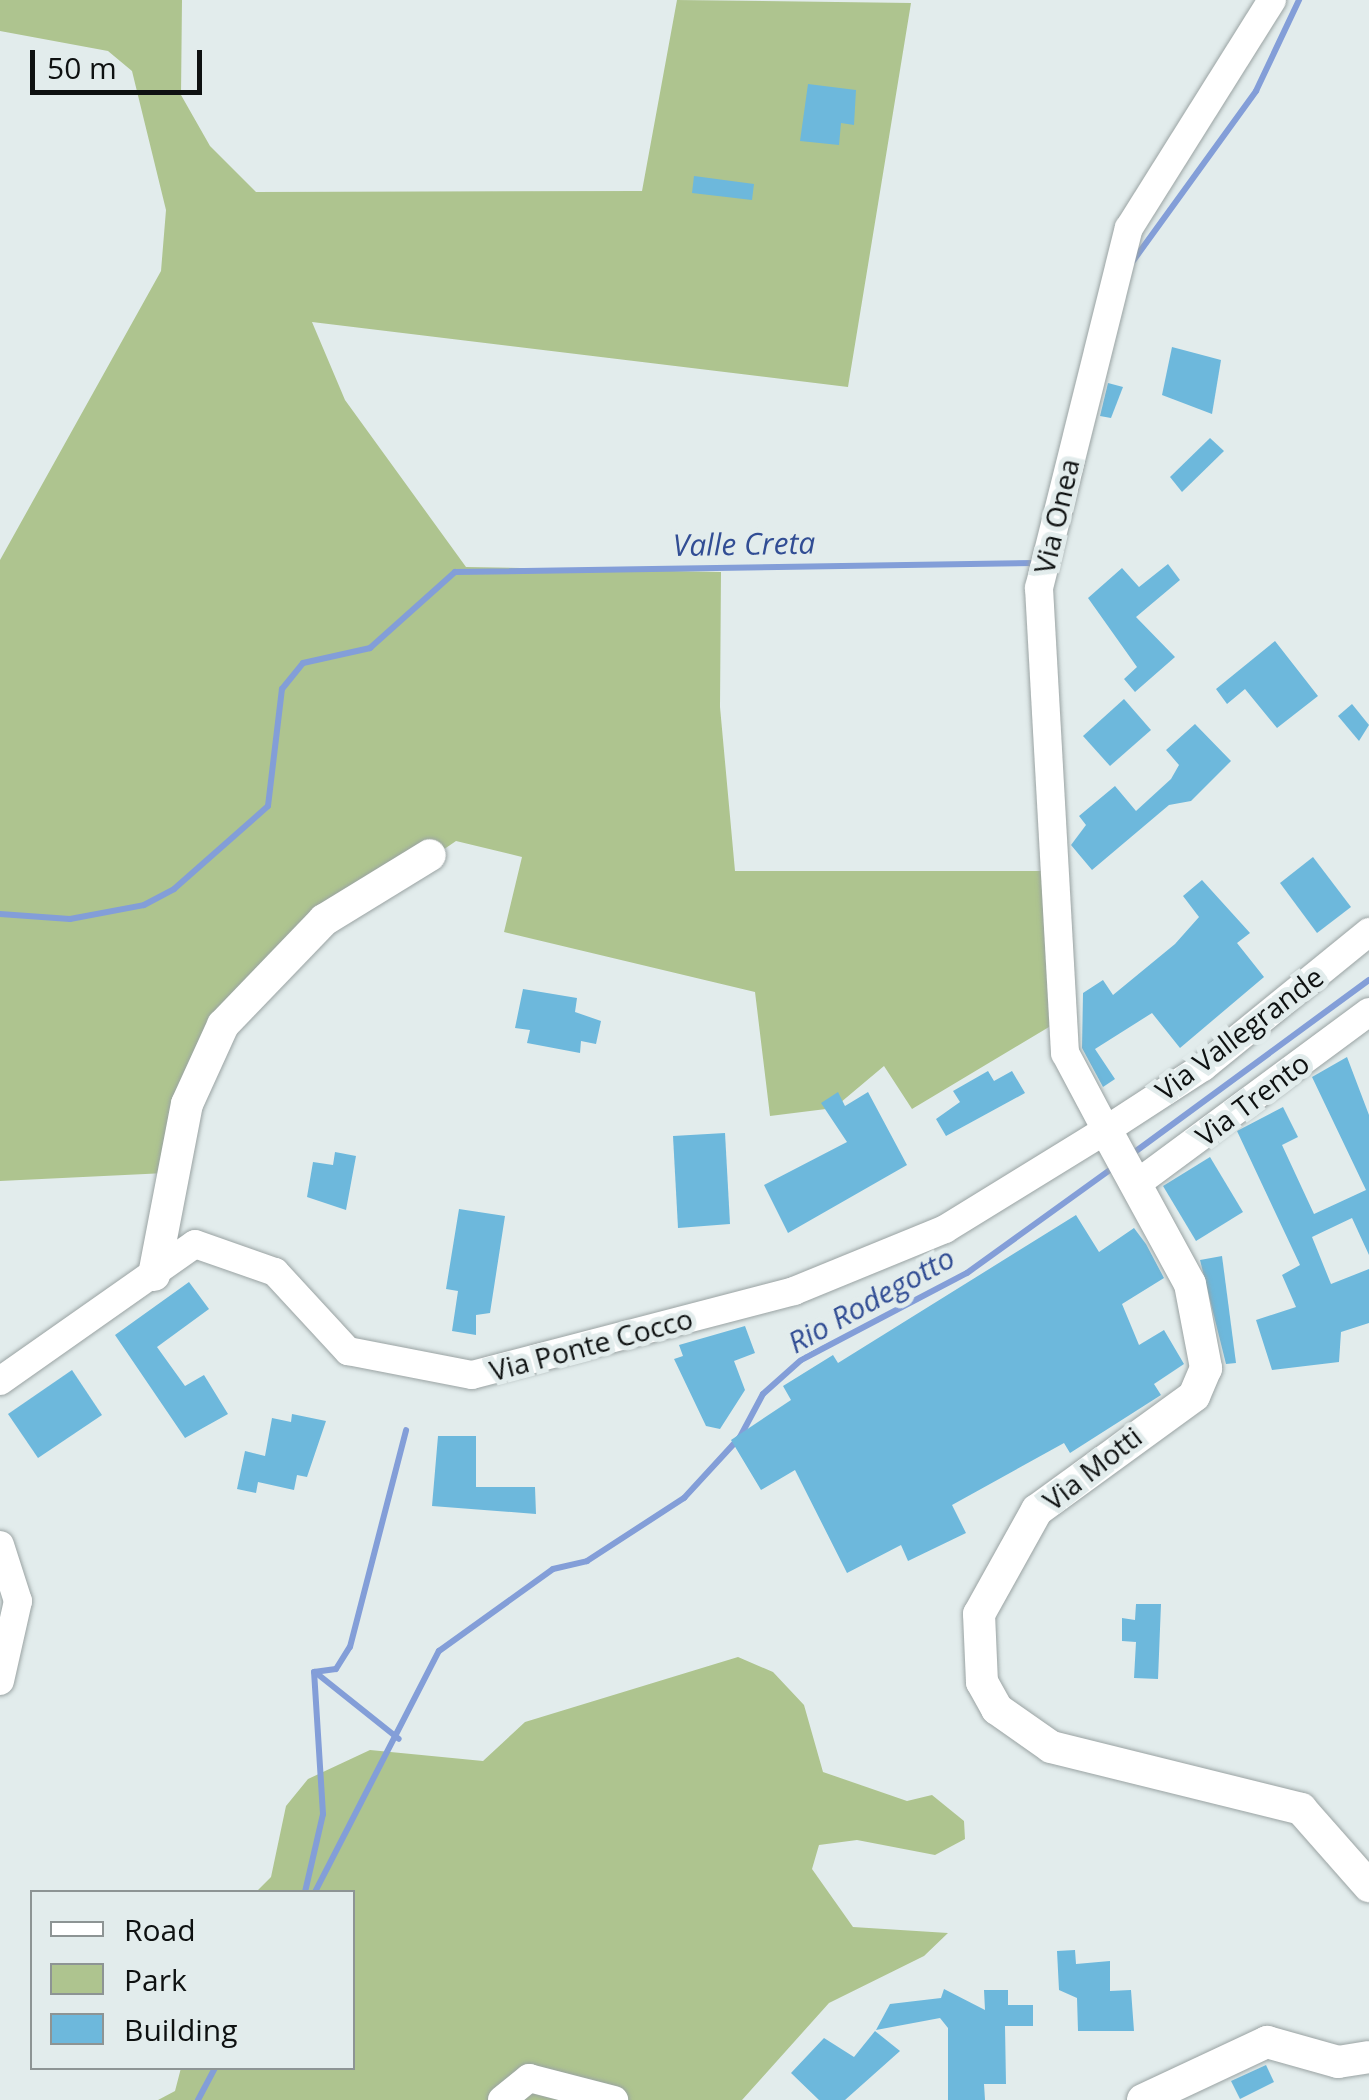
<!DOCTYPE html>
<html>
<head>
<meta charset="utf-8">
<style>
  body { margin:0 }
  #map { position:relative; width:1369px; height:2100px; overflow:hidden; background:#e2ecec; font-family:"Open Sans",sans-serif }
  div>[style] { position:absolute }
  .green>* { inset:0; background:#aec48f }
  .stream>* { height:6px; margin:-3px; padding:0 3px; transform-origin:3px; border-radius:3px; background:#839ed8 }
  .building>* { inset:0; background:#6db8dc }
  .roads { filter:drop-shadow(0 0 2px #9aa3a3) drop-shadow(0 0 2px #9aa3a3) }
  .minor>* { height:28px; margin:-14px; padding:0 14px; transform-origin:14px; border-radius:14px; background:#fff }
  .tertiary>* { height:32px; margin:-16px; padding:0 16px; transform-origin:16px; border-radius:16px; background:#fff }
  span { translate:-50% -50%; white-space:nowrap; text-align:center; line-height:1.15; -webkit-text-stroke:10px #e2ecec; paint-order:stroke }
  .street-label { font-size:28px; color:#0e1111 }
  .water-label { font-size:30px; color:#314d94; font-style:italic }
  .legend { position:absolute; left:30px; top:1890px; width:325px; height:180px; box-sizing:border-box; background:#e2ecec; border:2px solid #8d9494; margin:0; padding:12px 18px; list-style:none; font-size:30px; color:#0e1111 }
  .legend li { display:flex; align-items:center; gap:20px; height:50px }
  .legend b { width:50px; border:2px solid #8d9494 }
  .scale { position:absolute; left:30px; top:50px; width:172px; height:45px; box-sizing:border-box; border:5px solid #0e1111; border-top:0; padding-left:12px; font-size:30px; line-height:35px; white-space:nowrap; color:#0e1111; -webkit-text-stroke:8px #e2ecec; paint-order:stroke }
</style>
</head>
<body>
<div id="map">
  <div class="green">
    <div style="clip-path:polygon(0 0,182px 0,181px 95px,210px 146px,256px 192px,642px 191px,677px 0,911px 3px,848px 387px,312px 322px,345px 400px,466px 567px,721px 572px,720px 707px,735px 871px,1051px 871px,1054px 1024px,912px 1109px,884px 1066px,834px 1108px,770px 1116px,755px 992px,504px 932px,522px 857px,456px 841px,310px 941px,215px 1050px,166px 1173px,0 1181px,0 560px,161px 271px,166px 210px,132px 71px,108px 51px,0 31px)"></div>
    <div style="clip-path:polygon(738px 1657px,773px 1672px,804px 1705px,823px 1772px,907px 1801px,932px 1795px,964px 1821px,965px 1839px,935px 1855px,857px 1840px,819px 1845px,812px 1869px,853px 1927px,948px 1933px,924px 1956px,829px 2003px,742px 2100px,158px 2100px,175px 2091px,181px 2068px,352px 2068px,352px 1892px,256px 1892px,271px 1877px,286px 1806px,308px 1779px,370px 1750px,483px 1761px,525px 1722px)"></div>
  </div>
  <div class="stream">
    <div style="left:1133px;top:261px;width:210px;rotate:-54.1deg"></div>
    <div style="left:1256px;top:91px;width:101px;rotate:-64.7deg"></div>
    <div style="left:0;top:914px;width:70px;rotate:4.1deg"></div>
    <div style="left:70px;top:919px;width:75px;rotate:-10.7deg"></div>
    <div style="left:144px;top:905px;width:34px;rotate:-28deg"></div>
    <div style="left:174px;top:889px;width:125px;rotate:-41.4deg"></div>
    <div style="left:268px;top:806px;width:118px;rotate:-83.2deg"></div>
    <div style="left:282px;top:689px;width:33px;rotate:-51deg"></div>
    <div style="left:303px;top:663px;width:69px;rotate:-12.6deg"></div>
    <div style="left:370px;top:648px;width:114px;rotate:-41.8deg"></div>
    <div style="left:455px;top:572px;width:581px;rotate:-0.89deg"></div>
    <div style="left:1132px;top:1154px;width:294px;rotate:-36.3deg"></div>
    <div style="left:314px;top:1672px;width:22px;rotate:-8deg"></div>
    <div style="left:336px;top:1669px;width:26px;rotate:-58deg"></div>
    <div style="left:350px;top:1647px;width:224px;rotate:-75.5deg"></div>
    <div style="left:315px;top:1672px;width:107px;rotate:38.6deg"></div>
    <div style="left:305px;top:1892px;width:80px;rotate:-77deg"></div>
    <div style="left:323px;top:1814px;width:142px;rotate:-93.6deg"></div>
    <div style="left:315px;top:1892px;width:271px;rotate:-62.8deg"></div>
    <div style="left:439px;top:1651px;width:140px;rotate:-35.7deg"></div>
    <div style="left:553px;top:1569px;width:35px;rotate:-13deg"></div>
    <div style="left:587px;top:1561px;width:116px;rotate:-33deg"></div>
    <div style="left:684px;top:1498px;width:83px;rotate:-47.4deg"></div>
    <div style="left:740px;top:1437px;width:49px;rotate:-61.9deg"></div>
    <div style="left:763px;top:1394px;width:51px;rotate:-41.8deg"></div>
    <div style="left:801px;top:1360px;width:187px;rotate:-27.7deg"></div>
    <div style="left:967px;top:1273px;width:181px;rotate:-35.8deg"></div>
    <div style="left:198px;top:2100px;width:36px;rotate:-62deg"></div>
  </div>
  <div class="building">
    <div style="clip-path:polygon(808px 84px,856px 90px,854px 125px,841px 123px,839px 145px,800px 141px)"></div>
    <div style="clip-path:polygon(694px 176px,754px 184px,752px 200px,692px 193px)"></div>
    <div style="clip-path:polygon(1172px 347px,1221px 360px,1212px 414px,1162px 395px)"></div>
    <div style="clip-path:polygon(1108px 383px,1123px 387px,1111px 418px,1100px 416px)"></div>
    <div style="clip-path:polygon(1210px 438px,1224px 451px,1182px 492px,1170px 477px)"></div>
    <div style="clip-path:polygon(1168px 564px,1180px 580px,1136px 617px,1175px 657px,1135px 692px,1124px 679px,1137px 667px,1088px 598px,1122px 568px,1139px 587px)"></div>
    <div style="clip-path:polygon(1275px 641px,1318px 696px,1277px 728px,1245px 689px,1227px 704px,1216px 689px)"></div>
    <div style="clip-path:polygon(1124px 699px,1151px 730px,1110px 766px,1083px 736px)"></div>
    <div style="clip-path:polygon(1352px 704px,1369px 725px,1359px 741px,1338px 716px)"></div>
    <div style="clip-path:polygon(1195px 724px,1231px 761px,1191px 801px,1169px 805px,1092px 870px,1071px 845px,1086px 825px,1079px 816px,1115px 786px,1136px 811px,1171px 779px,1179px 765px,1166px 750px)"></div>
    <div style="clip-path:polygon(1313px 857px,1351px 907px,1317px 933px,1280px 883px)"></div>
    <div style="clip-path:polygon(1202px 880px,1250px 933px,1237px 943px,1264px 977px,1180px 1048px,1152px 1013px,1095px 1049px,1115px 1079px,1103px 1087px,1082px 1048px,1083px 993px,1103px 980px,1113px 995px,1175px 944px,1199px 917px,1183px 896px)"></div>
    <div style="clip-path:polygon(523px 989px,577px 998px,575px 1012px,601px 1021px,596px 1044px,581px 1041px,580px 1053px,527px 1043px,530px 1030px,515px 1028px)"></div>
    <div style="clip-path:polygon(1347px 1057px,1369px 1115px,1369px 1255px,1352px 1218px,1312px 1237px,1331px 1284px,1369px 1269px,1369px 1323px,1341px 1332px,1339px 1362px,1272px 1370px,1256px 1320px,1296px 1307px,1282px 1275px,1300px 1265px,1237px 1131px,1283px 1107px,1298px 1137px,1282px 1145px,1314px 1214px,1366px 1190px,1312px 1077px)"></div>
    <div style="clip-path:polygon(988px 1071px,994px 1081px,1012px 1071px,1025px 1093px,946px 1136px,936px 1119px,960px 1102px,953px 1091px)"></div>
    <div style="clip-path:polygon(838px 1092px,845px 1106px,868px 1092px,907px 1165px,788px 1233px,764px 1185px,847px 1142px,821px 1103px)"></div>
    <div style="clip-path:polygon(725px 1133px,730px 1224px,678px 1228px,673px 1136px)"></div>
    <div style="clip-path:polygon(335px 1152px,356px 1156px,346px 1210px,307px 1197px,313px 1162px,333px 1165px)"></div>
    <div style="clip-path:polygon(1210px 1157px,1243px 1212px,1196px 1241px,1163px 1186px)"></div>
    <div style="clip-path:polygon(459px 1209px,505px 1216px,490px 1313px,476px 1315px,476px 1335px,452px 1331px,458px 1291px,446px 1289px)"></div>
    <div style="clip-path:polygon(1076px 1215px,1099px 1252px,1134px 1228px,1146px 1244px,1164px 1278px,1122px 1304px,1139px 1345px,1164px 1330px,1184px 1364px,1154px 1384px,1161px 1395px,1070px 1453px,1064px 1443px,952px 1505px,966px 1533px,908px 1561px,901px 1545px,847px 1573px,795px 1470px,761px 1490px,731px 1440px,791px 1400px,783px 1386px,833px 1355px,838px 1363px)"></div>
    <div style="clip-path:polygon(1222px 1256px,1236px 1363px,1226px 1364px,1200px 1260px)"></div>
    <div style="clip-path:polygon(189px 1282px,209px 1309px,157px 1347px,185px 1386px,204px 1375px,228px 1414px,185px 1438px,115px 1335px)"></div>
    <div style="clip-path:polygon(745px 1326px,755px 1353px,734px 1361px,745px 1390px,720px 1429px,706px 1426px,674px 1359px,683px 1356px,679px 1345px)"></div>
    <div style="clip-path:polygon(72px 1370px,102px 1415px,38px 1458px,8px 1414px)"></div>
    <div style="clip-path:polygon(292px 1414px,326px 1421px,307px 1477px,297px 1475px,294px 1490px,258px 1482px,256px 1493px,237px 1489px,245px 1451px,265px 1456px,272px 1418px,291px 1422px)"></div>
    <div style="clip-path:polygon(438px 1436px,476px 1436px,476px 1487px,535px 1487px,536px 1514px,432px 1506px)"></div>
    <div style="clip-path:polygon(1136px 1604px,1161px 1604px,1158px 1679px,1134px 1678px,1136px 1642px,1122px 1641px,1122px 1618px,1135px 1620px)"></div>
    <div style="clip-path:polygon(1075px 1950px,1076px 1964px,1110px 1961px,1110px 1991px,1131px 1990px,1134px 2031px,1078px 2031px,1077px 1998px,1059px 1990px,1057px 1951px)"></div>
    <div style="clip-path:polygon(944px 1989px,985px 2010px,984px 1990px,1008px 1990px,1008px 2005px,1033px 2005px,1033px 2026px,1005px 2026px,1006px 2084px,984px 2084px,985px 2100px,948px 2100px,948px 2028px,940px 2018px,876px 2030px,890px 2004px,941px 1998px)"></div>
    <div style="clip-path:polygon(875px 2031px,900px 2051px,845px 2100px,819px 2100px,791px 2073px,824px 2038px,854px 2057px)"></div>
    <div style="clip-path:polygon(1266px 2065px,1274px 2082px,1240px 2099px,1231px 2081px)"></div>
  </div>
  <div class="roads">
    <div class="minor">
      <div style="left:1106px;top:1130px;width:87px;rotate:-118deg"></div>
      <div style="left:1065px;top:1053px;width:466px;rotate:-93.2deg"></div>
      <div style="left:1039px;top:588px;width:371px;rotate:-76deg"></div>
      <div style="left:1129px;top:228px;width:269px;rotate:-57.9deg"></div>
      <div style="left:1135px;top:1185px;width:291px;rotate:-36.5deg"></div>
      <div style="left:0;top:1381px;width:238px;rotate:-35.1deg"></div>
      <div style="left:195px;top:1244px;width:85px;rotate:19.3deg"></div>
      <div style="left:275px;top:1272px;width:108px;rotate:47.3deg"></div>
      <div style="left:348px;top:1351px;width:126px;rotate:11deg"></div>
      <div style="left:472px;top:1375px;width:333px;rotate:-14.6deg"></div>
      <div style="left:794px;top:1291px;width:163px;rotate:-22.3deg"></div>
      <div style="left:945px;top:1229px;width:189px;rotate:-31.6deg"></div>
      <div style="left:1106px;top:1130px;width:116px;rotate:-33deg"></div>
      <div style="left:1203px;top:1067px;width:214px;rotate:-39.1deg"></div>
      <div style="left:0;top:1545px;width:59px;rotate:72.2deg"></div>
      <div style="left:18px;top:1601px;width:82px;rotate:102.7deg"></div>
      <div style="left:502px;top:2100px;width:35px;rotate:-39deg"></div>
      <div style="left:529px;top:2078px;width:88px;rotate:14.5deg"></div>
    </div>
    <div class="tertiary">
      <div style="left:1106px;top:1130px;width:175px;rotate:61.4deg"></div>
      <div style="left:1190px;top:1284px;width:86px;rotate:79.2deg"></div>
      <div style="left:1206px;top:1368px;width:30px;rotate:113deg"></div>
      <div style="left:1194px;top:1396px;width:194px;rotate:144deg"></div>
      <div style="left:1037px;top:1510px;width:119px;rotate:119.1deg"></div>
      <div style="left:979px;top:1614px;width:68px;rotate:87.5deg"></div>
      <div style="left:982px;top:1682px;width:31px;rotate:61deg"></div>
      <div style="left:997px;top:1709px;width:66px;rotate:35.1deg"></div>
      <div style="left:1051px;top:1747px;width:258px;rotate:13.9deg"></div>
      <div style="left:1301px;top:1809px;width:103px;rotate:48.6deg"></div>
      <div style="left:154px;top:1275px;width:174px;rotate:-79.1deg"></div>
      <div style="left:187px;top:1104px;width:87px;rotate:-65.5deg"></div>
      <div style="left:223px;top:1025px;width:146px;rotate:-46.1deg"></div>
      <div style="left:324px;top:920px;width:124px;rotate:-31.5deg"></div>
      <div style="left:1143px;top:2100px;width:137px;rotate:-25.1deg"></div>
      <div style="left:1267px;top:2042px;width:74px;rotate:15.7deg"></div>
      <div style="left:1338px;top:2062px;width:31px;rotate:-9deg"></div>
    </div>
  </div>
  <div class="street-label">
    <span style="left:1056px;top:516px;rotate:-77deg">Via Onea</span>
    <span style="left:1239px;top:1033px;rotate:-37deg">Via Vallegrande</span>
    <span style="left:1252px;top:1099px;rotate:-37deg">Via Trento</span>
    <span style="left:591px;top:1344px;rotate:-15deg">Via Ponte Cocco</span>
    <span style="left:1092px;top:1468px;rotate:-38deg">Via Motti</span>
  </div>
  <div class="water-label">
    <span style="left:744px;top:544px;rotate:-1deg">Valle Creta</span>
    <span style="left:871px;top:1300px;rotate:-29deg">Rio Rodegotto</span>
  </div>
  <ul class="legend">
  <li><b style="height:12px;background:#fff"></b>Road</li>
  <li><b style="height:28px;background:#aec48f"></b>Park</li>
  <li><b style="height:28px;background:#6db8dc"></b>Building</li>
  </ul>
  <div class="scale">50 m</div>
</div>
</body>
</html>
